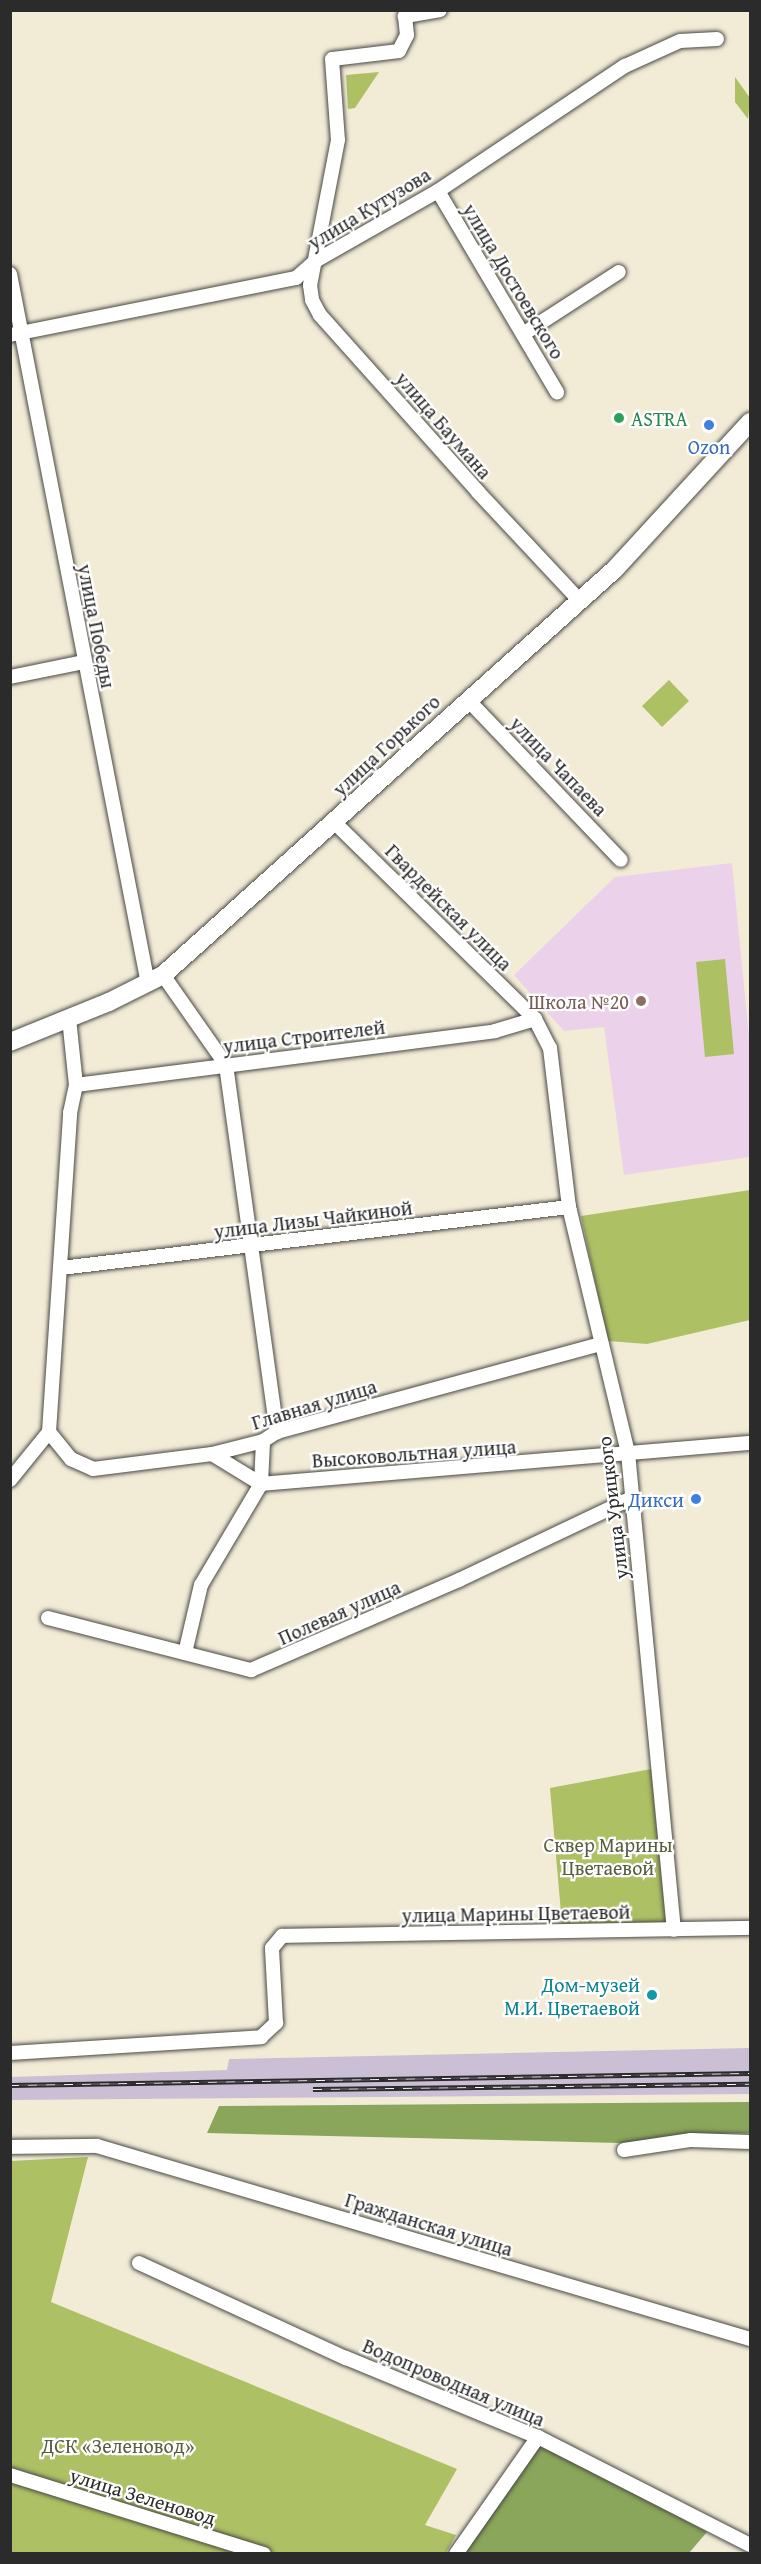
<!DOCTYPE html>
<html>
<head>
<meta charset="utf-8">
<style>
  body { margin:0 }
  #map { position:relative; width:761px; height:2564px; overflow:hidden; background:#f2ecd7; font-family:"Gentium Book Plus",serif }
  div>[style] { position:absolute }
  .built>* { inset:0; background:#ecd1ea }
  .industrial>* { inset:0; background:#cbbfd5 }
  .green>* { inset:0; background:#adc064 }
  .forest>* { inset:0; background:#8aa65a }
  .roads { filter:drop-shadow(0 0 2px #494845) drop-shadow(0 0 2px #494845) }
  .minor>* { height:14px; margin:-7px; padding:0 7px; transform-origin:7px; border-radius:7px; background:#fff }
  .major>* { height:18px; margin:-9px; padding:0 9px; transform-origin:9px; border-radius:9px; background:#fff }
  .rail>* { height:5px; margin-top:-2.5px; transform-origin:0; background:repeating-linear-gradient(90deg,#fff 0 9px,#2b2b2b 0 18px); box-sizing:border-box; border-block:2px solid #2b2b2b }
  .dots>* { width:16px; height:16px; translate:-50% -50%; box-sizing:border-box; border:3px solid #fff; border-radius:50% }
  span { translate:-50% -50%; white-space:nowrap; text-align:center; line-height:1.15; -webkit-text-stroke:4.5px #fff; paint-order:stroke }
  .street-label { font-size:20px; color:#2b2b2b }
  .leisure-label { font-size:20px; color:#27864d }
  .left { translate:0 -50%; text-align:left }
  .shop-label { font-size:20px; color:#366cbe }
  .right { translate:-100% -50%; text-align:right }
  .education-label { font-size:20px; color:#785e54 }
  .park-label { font-size:20px; color:#585f3f }
  .culture-label { font-size:20px; color:#0d838f }
  .frame { position:absolute; inset:0; border:12px solid #2b2b2b; pointer-events:none }
</style>
</head>
<body>
<div id="map">
  <div class="built">
    <div style="clip-path:polygon(732px 863px,750px 1047px,750px 1157px,624px 1175px,604px 1027px,564px 1031px,514px 975px,615px 877px)"></div>
  </div>
  <div class="industrial">
    <div style="clip-path:polygon(750px 2048px,750px 2094px,11px 2100px,11px 2077px,227px 2070px,229px 2059px)"></div>
  </div>
  <div class="green">
    <div style="clip-path:polygon(379px 72px,355px 108px,348px 109px,346px 75px)"></div>
    <div style="clip-path:polygon(735px 77px,750px 98px,748px 119px,735px 102px)"></div>
    <div style="clip-path:polygon(669px 680px,689px 701px,662px 727px,642px 706px)"></div>
    <div style="clip-path:polygon(725px 959px,734px 1054px,705px 1057px,696px 962px)"></div>
    <div style="clip-path:polygon(750px 1190px,750px 1320px,647px 1344px,608px 1341px,581px 1216px)"></div>
    <div style="clip-path:polygon(651px 1769px,666px 1923px,562px 1924px,550px 1788px)"></div>
    <div style="clip-path:polygon(88px 2157px,51px 2302px,457px 2469px,425px 2525px,456px 2535px,446px 2553px,11px 2554px,11px 2161px)"></div>
  </div>
  <div class="forest">
    <div style="clip-path:polygon(750px 2102px,750px 2133px,705px 2134px,620px 2143px,207px 2133px,219px 2106px)"></div>
    <div style="clip-path:polygon(540px 2445px,707px 2532px,689px 2553px,462px 2554px)"></div>
  </div>
  <div class="roads">
    <div class="minor">
      <div style="left:440px;top:10px;width:36px;rotate:170deg"></div>
      <div style="left:405px;top:16px;width:19px;rotate:84deg"></div>
      <div style="left:407px;top:35px;width:18px;rotate:117deg"></div>
      <div style="left:399px;top:51px;width:67px;rotate:173.2deg"></div>
      <div style="left:332px;top:59px;width:81px;rotate:85.8deg"></div>
      <div style="left:338px;top:140px;width:148px;rotate:100.9deg"></div>
      <div style="left:310px;top:285px;width:15px;rotate:82deg"></div>
      <div style="left:312px;top:300px;width:17px;rotate:62deg"></div>
      <div style="left:320px;top:315px;width:237px;rotate:48.2deg"></div>
      <div style="left:478px;top:492px;width:149px;rotate:46.9deg"></div>
      <div style="left:438px;top:191px;width:234px;rotate:59.4deg"></div>
      <div style="left:10px;top:274px;width:723px;rotate:79deg"></div>
      <div style="left:523px;top:334px;width:114px;rotate:-32.9deg"></div>
      <div style="left:10px;top:335px;width:292px;rotate:-11.3deg"></div>
      <div style="left:296px;top:278px;width:28px;rotate:-41deg"></div>
      <div style="left:317px;top:260px;width:139px;rotate:-29.7deg"></div>
      <div style="left:438px;top:191px;width:225px;rotate:-33.8deg"></div>
      <div style="left:625px;top:66px;width:60px;rotate:-24.4deg"></div>
      <div style="left:680px;top:41px;width:37px;rotate:-3deg"></div>
      <div style="left:10px;top:677px;width:76px;rotate:-11.5deg"></div>
      <div style="left:468px;top:700px;width:221px;rotate:46.3deg"></div>
      <div style="left:335px;top:823px;width:280px;rotate:44.4deg"></div>
      <div style="left:535px;top:1019px;width:33px;rotate:63deg"></div>
      <div style="left:550px;top:1048px;width:160px;rotate:83.2deg"></div>
      <div style="left:569px;top:1207px;width:253px;rotate:76.5deg"></div>
      <div style="left:628px;top:1453px;width:479px;rotate:84.5deg"></div>
      <div style="left:163px;top:975px;width:110px;rotate:55deg"></div>
      <div style="left:226px;top:1065px;width:371px;rotate:82.1deg"></div>
      <div style="left:76px;top:1085px;width:422px;rotate:-7.3deg"></div>
      <div style="left:495px;top:1031px;width:42px;rotate:-16.7deg"></div>
      <div style="left:61px;top:1268px;width:512px;rotate:-6.85deg"></div>
      <div style="left:49px;top:1432px;width:35px;rotate:51deg"></div>
      <div style="left:71px;top:1459px;width:24px;rotate:24deg"></div>
      <div style="left:93px;top:1469px;width:120px;rotate:-7.2deg"></div>
      <div style="left:212px;top:1454px;width:53px;rotate:-14.3deg"></div>
      <div style="left:263px;top:1441px;width:17px;rotate:-33deg"></div>
      <div style="left:277px;top:1432px;width:336px;rotate:-15.2deg"></div>
      <div style="left:212px;top:1454px;width:57px;rotate:31.5deg"></div>
      <div style="left:261px;top:1484px;width:491px;rotate:-4.8deg"></div>
      <div style="left:10px;top:1480px;width:62px;rotate:-50.9deg"></div>
      <div style="left:49px;top:1432px;width:320px;rotate:-86.2deg"></div>
      <div style="left:70px;top:1113px;width:29px;rotate:-78deg"></div>
      <div style="left:76px;top:1085px;width:67px;rotate:-96deg"></div>
      <div style="left:48px;top:1618px;width:210px;rotate:14.4deg"></div>
      <div style="left:251px;top:1670px;width:227px;rotate:-23.4deg"></div>
      <div style="left:459px;top:1580px;width:191px;rotate:-25.4deg"></div>
      <div style="left:185px;top:1653px;width:70px;rotate:-76.8deg"></div>
      <div style="left:201px;top:1585px;width:117px;rotate:-59.3deg"></div>
      <div style="left:261px;top:1484px;width:43px;rotate:-87.3deg"></div>
      <div style="left:10px;top:2053px;width:252px;rotate:-3.6deg"></div>
      <div style="left:261px;top:2037px;width:21px;rotate:-43deg"></div>
      <div style="left:276px;top:2023px;width:75px;rotate:-93.1deg"></div>
      <div style="left:272px;top:1948px;width:16px;rotate:-50deg"></div>
      <div style="left:282px;top:1936px;width:468px;rotate:-1deg"></div>
      <div style="left:10px;top:2147px;width:87px;rotate:-0.7deg"></div>
      <div style="left:97px;top:2146px;width:681px;rotate:16.47deg"></div>
      <div style="left:624px;top:2150px;width:68px;rotate:-8.5deg"></div>
      <div style="left:691px;top:2140px;width:59px;rotate:1.9deg"></div>
      <div style="left:139px;top:2263px;width:228px;rotate:24.7deg"></div>
      <div style="left:346px;top:2358px;width:208px;rotate:22.4deg"></div>
      <div style="left:538px;top:2437px;width:238px;rotate:27deg"></div>
      <div style="left:10px;top:2475px;width:266px;rotate:17.3deg"></div>
      <div style="left:456px;top:2554px;width:143px;rotate:-55deg"></div>
    </div>
    <div class="major">
      <div style="left:10px;top:1042px;width:107px;rotate:-22deg"></div>
      <div style="left:109px;top:1002px;width:60px;rotate:-26.6deg"></div>
      <div style="left:163px;top:975px;width:608px;rotate:-41.93deg"></div>
      <div style="left:615px;top:569px;width:200px;rotate:-47.4deg"></div>
    </div>
  </div>
  <div class="rail">
    <div style="left:10px;top:2085px;width:740px;rotate:-0.93deg"></div>
    <div style="left:313px;top:2089px;width:437px;rotate:-0.7deg"></div>
  </div>
  <div class="dots">
    <div style="left:619px;top:418px;background:#2e9e5b"></div>
    <div style="left:709px;top:425px;background:#3f7fe0"></div>
    <div style="left:641px;top:1001px;background:#8d6e63"></div>
    <div style="left:696px;top:1499px;background:#3f7fe0"></div>
    <div style="left:652px;top:1995px;background:#0f9aa8"></div>
  </div>
  <div class="street-label">
    <span style="left:369px;top:208px;rotate:-31deg">улица Кутузова</span>
    <span style="left:514px;top:281px;rotate:59deg">улица Достоевского</span>
    <span style="left:444px;top:425px;rotate:49deg">улица Баумана</span>
    <span style="left:97px;top:626px;rotate:79deg">улица Победы</span>
    <span style="left:386px;top:745px;rotate:-43deg">улица Горького</span>
    <span style="left:559px;top:766px;rotate:46deg">улица Чапаева</span>
    <span style="left:449px;top:907px;rotate:45deg">Гвардейская улица</span>
    <span style="left:304px;top:1036px;rotate:-7deg">улица Строителей</span>
    <span style="left:313px;top:1219px;rotate:-7deg">улица Лизы Чайкиной</span>
    <span style="left:314px;top:1404px;rotate:-17deg">Главная улица</span>
    <span style="left:414px;top:1453px;rotate:-4deg">Высоковольтная улица</span>
    <span style="left:612px;top:1508px;rotate:-97deg">улица Урицкого</span>
    <span style="left:339px;top:1612px;rotate:-24deg">Полевая улица</span>
    <span style="left:516px;top:1913px;rotate:-1deg">улица Марины Цветаевой</span>
    <span style="left:429px;top:2224px;rotate:17deg">Гражданская улица</span>
    <span style="left:454px;top:2382px;rotate:23deg">Водопроводная улица</span>
    <span style="left:143px;top:2496px;rotate:17deg">улица Зеленовод</span>
  </div>
  <div class="leisure-label">
    <span class="left" style="left:631px;top:418px">ASTRA</span>
  </div>
  <div class="shop-label">
    <span style="left:709px;top:446px">Ozon</span>
    <span class="right" style="left:684px;top:1499px">Дикси</span>
  </div>
  <div class="education-label">
    <span class="right" style="left:629px;top:1001px">Школа №20</span>
  </div>
  <div class="park-label">
    <span style="left:608px;top:1856px">Сквер Марины<br>Цветаевой</span>
    <span style="left:118px;top:2445px">ДСК «Зеленовод»</span>
  </div>
  <div class="culture-label">
    <span class="right" style="left:640px;top:1996px">Дом-музей<br>М.И. Цветаевой</span>
  </div>
  <div class="frame"></div>
</div>
</body>
</html>
